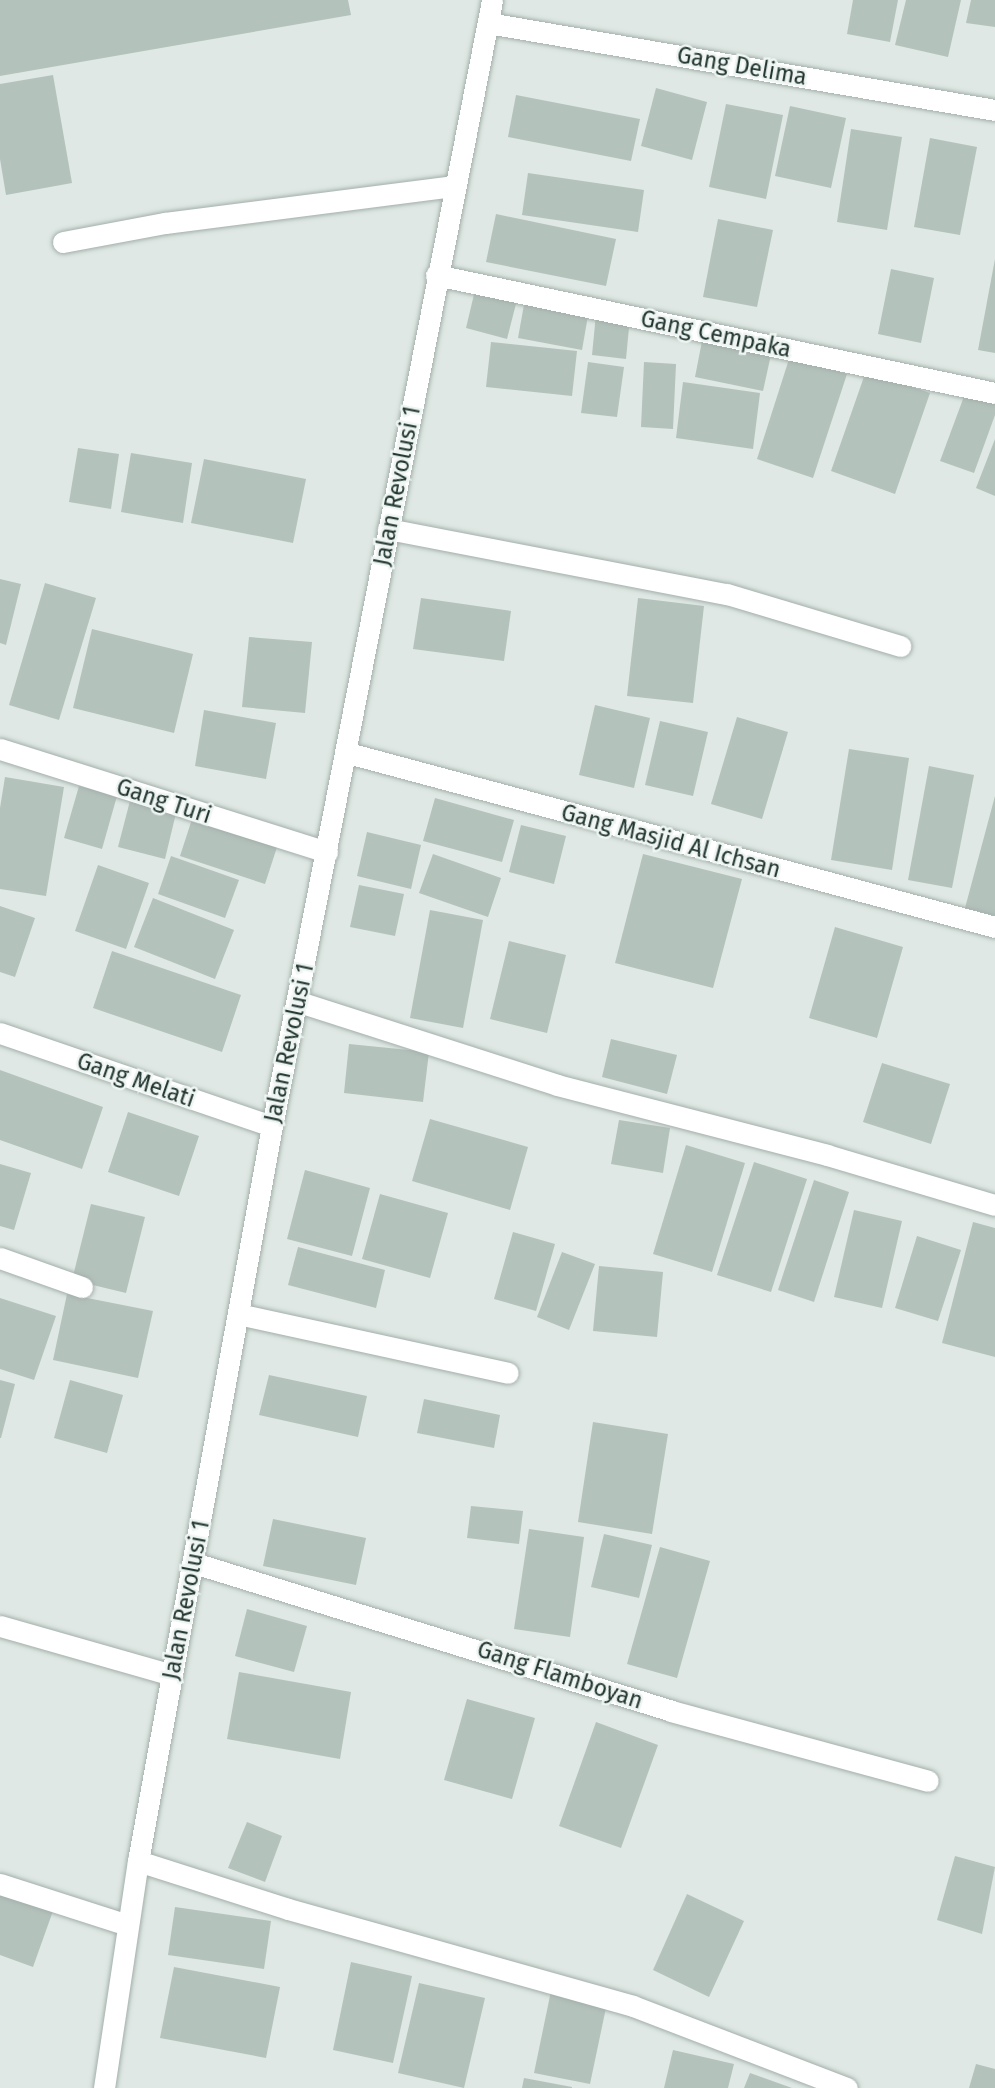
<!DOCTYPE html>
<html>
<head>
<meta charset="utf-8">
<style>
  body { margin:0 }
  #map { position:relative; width:995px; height:2088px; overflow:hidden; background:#dfe8e4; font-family:"Fira Sans",sans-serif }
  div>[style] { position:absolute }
  .building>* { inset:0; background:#b4c2bc }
  .roads { filter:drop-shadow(0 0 2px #a3afaa) drop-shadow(0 0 2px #a3afaa) }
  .street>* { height:21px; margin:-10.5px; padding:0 10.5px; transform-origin:10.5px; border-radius:10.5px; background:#fff }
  span { translate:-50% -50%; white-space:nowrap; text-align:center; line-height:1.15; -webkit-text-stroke:5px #eef5f2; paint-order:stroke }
  .street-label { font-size:23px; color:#223530 }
</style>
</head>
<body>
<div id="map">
  <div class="building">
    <div style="clip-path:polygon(0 0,348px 0,351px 15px,0 76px)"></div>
    <div style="clip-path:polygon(853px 0,898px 0,890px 42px,847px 34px)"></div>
    <div style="clip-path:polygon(906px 0,961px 0,948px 57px,895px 45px)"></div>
    <div style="clip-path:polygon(971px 0,995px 0,995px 27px,966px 23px)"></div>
    <div style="clip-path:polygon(53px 75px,72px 183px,6px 195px,0 159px,0 84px)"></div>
    <div style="clip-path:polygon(656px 88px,707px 102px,692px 160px,641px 146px)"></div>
    <div style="clip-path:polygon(516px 95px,640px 119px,631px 161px,508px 137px)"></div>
    <div style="clip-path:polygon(726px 104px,783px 115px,766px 199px,709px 187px)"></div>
    <div style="clip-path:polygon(790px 106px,846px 118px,831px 188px,775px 176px)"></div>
    <div style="clip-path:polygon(851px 129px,902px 137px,887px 230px,837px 222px)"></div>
    <div style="clip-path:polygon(930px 138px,977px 147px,960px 235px,914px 227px)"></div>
    <div style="clip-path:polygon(528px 173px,644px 190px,638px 232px,522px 215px)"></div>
    <div style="clip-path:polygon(496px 214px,616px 239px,606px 286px,486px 262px)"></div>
    <div style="clip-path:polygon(718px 219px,773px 230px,757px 307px,703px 297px)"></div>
    <div style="clip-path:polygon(995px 259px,995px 353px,978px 350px)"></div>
    <div style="clip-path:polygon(891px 269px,934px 278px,921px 343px,878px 334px)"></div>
    <div style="clip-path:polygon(476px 286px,518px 296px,507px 339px,466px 328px)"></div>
    <div style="clip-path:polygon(525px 299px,589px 310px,582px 350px,518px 338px)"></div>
    <div style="clip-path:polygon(596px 314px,630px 317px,626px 359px,592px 355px)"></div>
    <div style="clip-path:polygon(703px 336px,772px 350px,763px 391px,695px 377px)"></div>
    <div style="clip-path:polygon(491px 342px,577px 351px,572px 396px,486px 387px)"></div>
    <div style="clip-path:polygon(790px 356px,847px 374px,813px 478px,757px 459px)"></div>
    <div style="clip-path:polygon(588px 362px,624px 367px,617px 417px,581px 413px)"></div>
    <div style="clip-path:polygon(644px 362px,676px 364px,673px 429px,641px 427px)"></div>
    <div style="clip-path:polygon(866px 371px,930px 393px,895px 494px,831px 471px)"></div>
    <div style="clip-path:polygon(683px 382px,760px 393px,753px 449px,676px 438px)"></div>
    <div style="clip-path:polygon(966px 391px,995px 402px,995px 415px,974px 473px,940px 461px)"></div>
    <div style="clip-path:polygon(995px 439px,995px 496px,976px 488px)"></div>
    <div style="clip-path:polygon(78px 448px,119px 454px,111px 509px,69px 502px)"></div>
    <div style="clip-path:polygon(131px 453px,192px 463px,183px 523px,121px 512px)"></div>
    <div style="clip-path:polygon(204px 459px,306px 479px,293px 543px,191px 523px)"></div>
    <div style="clip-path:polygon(0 579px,21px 584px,6px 645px,0 643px)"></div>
    <div style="clip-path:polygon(45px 583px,96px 598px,59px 720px,9px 705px)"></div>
    <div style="clip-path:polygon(421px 598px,511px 611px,504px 661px,413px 649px)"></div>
    <div style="clip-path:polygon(638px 598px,704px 606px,693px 703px,627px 696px)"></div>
    <div style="clip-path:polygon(92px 629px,193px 654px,174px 733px,73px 708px)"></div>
    <div style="clip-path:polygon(249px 637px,312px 642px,305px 713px,242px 707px)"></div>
    <div style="clip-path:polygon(595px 705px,650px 718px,634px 788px,579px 775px)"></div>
    <div style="clip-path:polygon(204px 710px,276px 723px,266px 779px,195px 766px)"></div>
    <div style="clip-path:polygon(737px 717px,788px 732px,762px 819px,711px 804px)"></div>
    <div style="clip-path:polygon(660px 721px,708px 732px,693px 796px,645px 785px)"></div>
    <div style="clip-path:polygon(849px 749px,909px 758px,892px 870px,831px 860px)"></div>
    <div style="clip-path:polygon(929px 766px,974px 775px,952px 888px,908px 880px)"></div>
    <div style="clip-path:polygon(5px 777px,64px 787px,46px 896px,0 889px,0 808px)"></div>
    <div style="clip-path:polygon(79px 786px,117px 796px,102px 849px,64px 838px)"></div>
    <div style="clip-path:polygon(995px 796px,995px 916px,965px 908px)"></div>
    <div style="clip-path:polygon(131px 797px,177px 809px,165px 859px,118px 847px)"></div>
    <div style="clip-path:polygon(435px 798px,514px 820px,502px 862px,423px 841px)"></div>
    <div style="clip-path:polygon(194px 813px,279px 841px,265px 884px,180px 856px)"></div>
    <div style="clip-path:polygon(521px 825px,566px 836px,554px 884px,509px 872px)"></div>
    <div style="clip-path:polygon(367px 832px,421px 845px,411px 889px,357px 876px)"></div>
    <div style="clip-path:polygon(433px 854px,501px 878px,488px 917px,419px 893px)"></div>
    <div style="clip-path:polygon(643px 854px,742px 879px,713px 988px,615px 963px)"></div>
    <div style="clip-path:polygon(171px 856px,239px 880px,225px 918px,158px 894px)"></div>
    <div style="clip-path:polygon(98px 865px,149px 883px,126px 949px,75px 931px)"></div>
    <div style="clip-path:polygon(359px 885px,404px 894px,395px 936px,350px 927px)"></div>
    <div style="clip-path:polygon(153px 898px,234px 930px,215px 979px,134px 947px)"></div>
    <div style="clip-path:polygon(0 906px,35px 918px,15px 977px,0 972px)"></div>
    <div style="clip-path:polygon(430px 910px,483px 920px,463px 1028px,410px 1018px)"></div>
    <div style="clip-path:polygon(835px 927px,903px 947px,877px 1038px,809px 1018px)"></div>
    <div style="clip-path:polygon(509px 941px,566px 955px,547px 1033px,490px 1019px)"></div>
    <div style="clip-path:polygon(112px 951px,241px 995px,222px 1052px,93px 1008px)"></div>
    <div style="clip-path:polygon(611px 1039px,677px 1055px,667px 1094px,602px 1077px)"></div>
    <div style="clip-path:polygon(349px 1044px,429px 1052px,423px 1102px,344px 1093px)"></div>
    <div style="clip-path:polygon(882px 1063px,950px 1084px,931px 1144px,863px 1122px)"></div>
    <div style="clip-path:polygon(0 1070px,103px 1107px,82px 1169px,0 1140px)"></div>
    <div style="clip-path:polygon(128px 1112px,199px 1136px,179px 1196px,108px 1172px)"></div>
    <div style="clip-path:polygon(430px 1119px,528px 1147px,510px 1210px,412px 1181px)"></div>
    <div style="clip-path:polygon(619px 1120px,670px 1128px,663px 1173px,611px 1164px)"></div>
    <div style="clip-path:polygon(686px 1145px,745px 1163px,712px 1272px,653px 1254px)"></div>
    <div style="clip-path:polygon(754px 1162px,807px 1179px,771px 1292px,717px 1275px)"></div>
    <div style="clip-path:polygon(0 1164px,31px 1173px,14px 1230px,0 1226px)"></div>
    <div style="clip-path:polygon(305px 1170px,370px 1188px,352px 1256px,287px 1239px)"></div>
    <div style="clip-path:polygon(814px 1180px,849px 1192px,814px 1302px,778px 1290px)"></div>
    <div style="clip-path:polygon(380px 1194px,448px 1213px,430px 1278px,362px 1259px)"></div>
    <div style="clip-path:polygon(91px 1204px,145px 1217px,126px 1293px,72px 1280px)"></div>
    <div style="clip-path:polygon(854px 1210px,902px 1221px,882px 1308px,834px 1297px)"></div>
    <div style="clip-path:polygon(973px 1222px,995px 1228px,995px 1357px,942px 1343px)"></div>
    <div style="clip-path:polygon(513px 1232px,555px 1244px,536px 1311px,494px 1299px)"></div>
    <div style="clip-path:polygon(917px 1236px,961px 1250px,938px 1321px,895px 1308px)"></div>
    <div style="clip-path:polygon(298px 1247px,385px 1270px,376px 1308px,288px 1285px)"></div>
    <div style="clip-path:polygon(562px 1252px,595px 1264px,569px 1330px,537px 1317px)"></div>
    <div style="clip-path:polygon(599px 1266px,663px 1272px,657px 1337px,593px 1331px)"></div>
    <div style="clip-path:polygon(67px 1294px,153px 1311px,138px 1378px,53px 1360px)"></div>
    <div style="clip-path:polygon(0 1298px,56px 1316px,34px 1380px,0 1369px)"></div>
    <div style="clip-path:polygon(269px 1375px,367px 1396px,358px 1437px,259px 1415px)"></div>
    <div style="clip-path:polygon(0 1380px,15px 1384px,1px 1438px,0 1438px)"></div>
    <div style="clip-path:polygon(70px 1380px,123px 1395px,107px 1453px,54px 1438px)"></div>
    <div style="clip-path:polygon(424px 1399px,500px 1415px,494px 1448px,417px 1433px)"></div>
    <div style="clip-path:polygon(593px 1422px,668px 1434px,652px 1534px,578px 1522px)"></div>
    <div style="clip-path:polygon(471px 1506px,523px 1511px,519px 1544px,467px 1538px)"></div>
    <div style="clip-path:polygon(273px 1519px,366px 1538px,356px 1585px,263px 1566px)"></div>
    <div style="clip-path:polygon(529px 1529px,584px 1537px,570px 1637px,514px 1629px)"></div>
    <div style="clip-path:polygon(604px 1534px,652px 1545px,639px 1598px,591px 1587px)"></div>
    <div style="clip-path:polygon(660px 1547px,710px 1561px,677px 1678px,627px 1664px)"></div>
    <div style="clip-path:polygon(247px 1609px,307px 1626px,294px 1672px,235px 1656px)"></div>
    <div style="clip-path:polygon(239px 1672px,351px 1692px,340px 1759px,227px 1739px)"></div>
    <div style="clip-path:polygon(467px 1699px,535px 1718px,512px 1799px,444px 1780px)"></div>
    <div style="clip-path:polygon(596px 1722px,658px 1745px,621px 1848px,559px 1826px)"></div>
    <div style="clip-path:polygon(247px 1822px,282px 1836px,265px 1882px,228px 1868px)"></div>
    <div style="clip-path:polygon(955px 1856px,995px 1867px,982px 1934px,937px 1920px)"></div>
    <div style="clip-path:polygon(0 1892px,53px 1911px,33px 1967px,0 1955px)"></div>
    <div style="clip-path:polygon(687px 1894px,744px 1921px,709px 1997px,653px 1970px)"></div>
    <div style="clip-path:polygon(175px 1907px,271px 1921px,264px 1969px,168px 1955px)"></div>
    <div style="clip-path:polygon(351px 1962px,412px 1976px,393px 2063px,333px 2050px)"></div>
    <div style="clip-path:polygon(174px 1967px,280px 1987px,266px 2058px,160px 2038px)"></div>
    <div style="clip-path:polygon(419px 1983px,485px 1998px,464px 2088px,398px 2073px)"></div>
    <div style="clip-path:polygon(551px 1991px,607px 2003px,590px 2084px,534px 2073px)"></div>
    <div style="clip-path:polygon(673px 2050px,734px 2064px,728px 2088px,664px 2088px)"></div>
    <div style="clip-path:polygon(976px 2064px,995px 2069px,995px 2088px,969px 2088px)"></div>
    <div style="clip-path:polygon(750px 2073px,792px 2088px,744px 2088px)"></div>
    <div style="clip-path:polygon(524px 2078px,572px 2087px,572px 2088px,522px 2088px)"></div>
  </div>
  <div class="roads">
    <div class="street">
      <div style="left:488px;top:23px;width:514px;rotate:9.74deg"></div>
      <div style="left:63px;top:242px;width:104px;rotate:-10.6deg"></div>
      <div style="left:165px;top:223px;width:290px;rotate:-7.3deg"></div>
      <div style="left:436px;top:275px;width:571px;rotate:11.92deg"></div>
      <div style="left:388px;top:529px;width:345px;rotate:10.9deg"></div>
      <div style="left:727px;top:594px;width:181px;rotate:16.7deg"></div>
      <div style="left:0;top:749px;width:343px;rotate:17.5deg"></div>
      <div style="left:348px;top:753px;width:670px;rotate:15.05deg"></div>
      <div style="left:299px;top:1002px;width:271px;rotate:17.8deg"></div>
      <div style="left:557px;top:1085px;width:279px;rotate:14.5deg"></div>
      <div style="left:827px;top:1155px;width:175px;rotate:16.6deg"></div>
      <div style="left:0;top:1033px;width:287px;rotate:18.9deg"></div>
      <div style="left:0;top:1258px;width:87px;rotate:19.5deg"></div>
      <div style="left:238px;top:1314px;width:276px;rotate:12.3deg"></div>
      <div style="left:194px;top:1563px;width:499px;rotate:17.2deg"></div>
      <div style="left:671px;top:1711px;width:266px;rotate:15.2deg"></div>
      <div style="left:0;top:1626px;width:179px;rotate:15.9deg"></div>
      <div style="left:138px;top:1861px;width:157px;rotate:17.7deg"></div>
      <div style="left:288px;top:1909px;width:358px;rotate:15.7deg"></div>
      <div style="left:633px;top:2006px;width:229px;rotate:21deg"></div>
      <div style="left:0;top:1884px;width:134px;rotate:17.8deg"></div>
      <div style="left:104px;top:2088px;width:230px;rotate:-81.5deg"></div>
      <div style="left:138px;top:1861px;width:747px;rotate:-79.67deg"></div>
      <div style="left:272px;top:1126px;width:1147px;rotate:-78.94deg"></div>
    </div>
  </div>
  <div class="street-label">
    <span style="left:742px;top:66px;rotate:10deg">Gang Delima</span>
    <span style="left:716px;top:334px;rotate:12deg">Gang Cempaka</span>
    <span style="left:397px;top:486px;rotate:-79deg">Jalan Revolusi 1</span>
    <span style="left:164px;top:801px;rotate:18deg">Gang Turi</span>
    <span style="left:671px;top:841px;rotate:15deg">Gang Masjid Al Ichsan</span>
    <span style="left:289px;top:1043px;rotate:-78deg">Jalan Revolusi 1</span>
    <span style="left:136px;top:1080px;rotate:19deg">Gang Melati</span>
    <span style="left:186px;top:1600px;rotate:-79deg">Jalan Revolusi 1</span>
    <span style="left:560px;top:1675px;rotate:18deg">Gang Flamboyan</span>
  </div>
</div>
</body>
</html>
